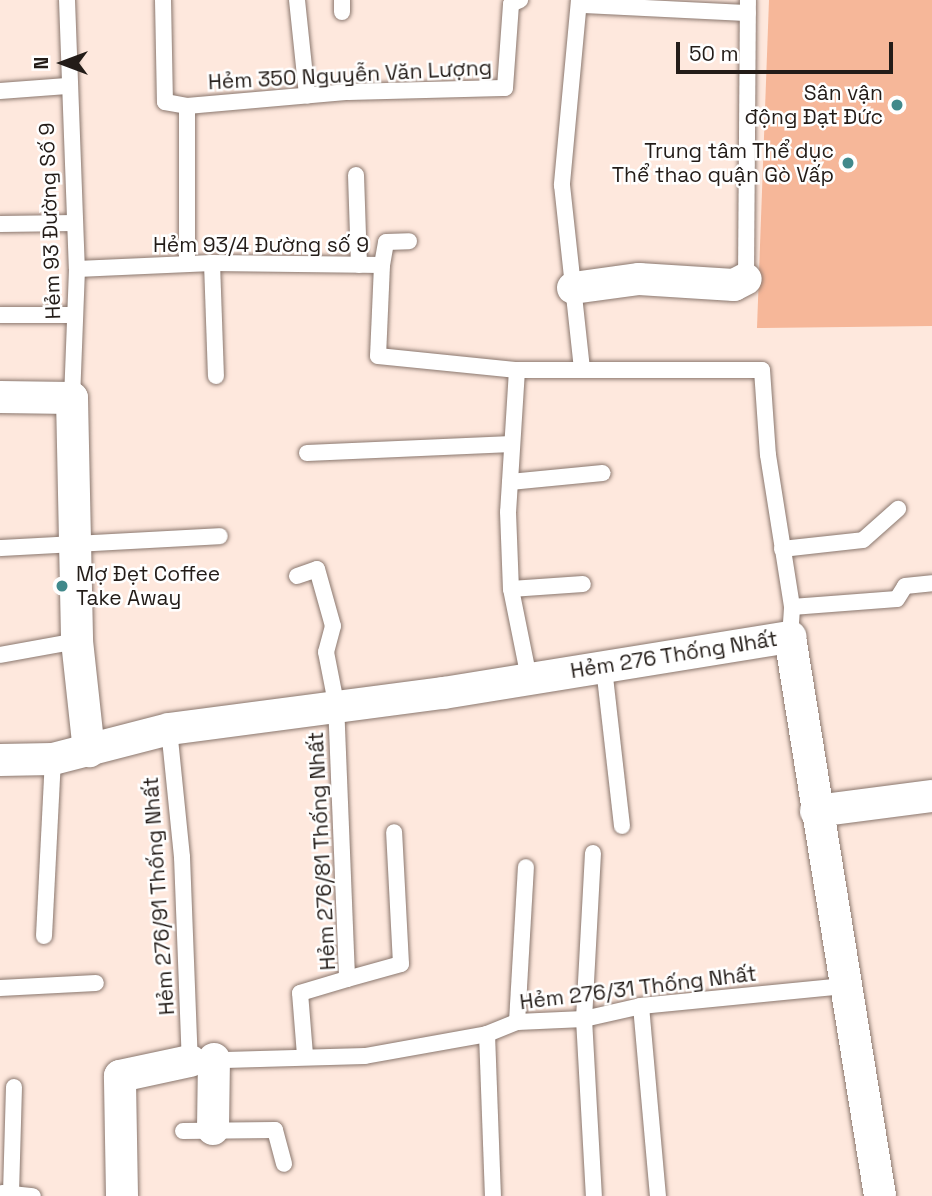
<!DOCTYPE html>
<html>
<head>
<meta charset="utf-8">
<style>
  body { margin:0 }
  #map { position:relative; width:932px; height:1196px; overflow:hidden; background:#fee8dd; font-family:"Space Grotesk",sans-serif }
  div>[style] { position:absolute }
  .green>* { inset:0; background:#f6b799 }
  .roads { filter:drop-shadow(0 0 2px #8a776e) drop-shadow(0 0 2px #8a776e) }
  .service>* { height:16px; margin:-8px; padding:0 8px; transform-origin:8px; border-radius:8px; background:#fff }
  .minor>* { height:32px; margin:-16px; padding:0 16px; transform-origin:16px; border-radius:16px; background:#fff }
  .dots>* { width:19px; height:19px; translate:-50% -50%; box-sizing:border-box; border:4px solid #fff; border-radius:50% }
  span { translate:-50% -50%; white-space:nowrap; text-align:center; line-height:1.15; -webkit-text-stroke:5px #fff; paint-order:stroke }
  .street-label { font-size:21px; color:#231c18 }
  .poi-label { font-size:21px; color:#231c18 }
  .right { translate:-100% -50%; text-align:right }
  .left { translate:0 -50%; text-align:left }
  .north { position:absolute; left:28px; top:28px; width:70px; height:70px; -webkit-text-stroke:5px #fff; paint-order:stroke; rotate:270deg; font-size:19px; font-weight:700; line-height:28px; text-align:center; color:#231c18 }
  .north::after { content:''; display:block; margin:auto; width:24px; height:32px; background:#231c18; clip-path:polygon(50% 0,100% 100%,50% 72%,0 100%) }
  .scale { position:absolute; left:676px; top:42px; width:217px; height:32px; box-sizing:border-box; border:4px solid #231c18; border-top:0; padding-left:9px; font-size:21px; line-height:24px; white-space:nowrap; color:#231c18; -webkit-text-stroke:5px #fff; paint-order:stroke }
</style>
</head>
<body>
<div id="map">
  <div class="green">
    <div style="clip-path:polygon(769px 0,932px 0,932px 326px,757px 328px)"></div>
  </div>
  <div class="roads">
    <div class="service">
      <div style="left:67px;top:0;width:269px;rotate:87.9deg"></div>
      <div style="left:77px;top:269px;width:129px;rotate:92.2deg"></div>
      <div style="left:163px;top:0;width:102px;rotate:88.9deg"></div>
      <div style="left:165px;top:102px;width:22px;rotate:10deg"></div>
      <div style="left:187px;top:106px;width:158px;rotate:90deg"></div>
      <div style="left:297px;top:0;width:96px;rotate:84deg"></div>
      <div style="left:342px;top:0;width:12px;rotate:90deg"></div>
      <div style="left:579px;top:0;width:186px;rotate:95.3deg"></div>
      <div style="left:562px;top:185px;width:185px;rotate:83.8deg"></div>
      <div style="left:582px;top:5px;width:166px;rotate:2.8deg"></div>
      <div style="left:0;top:91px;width:67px;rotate:-4.3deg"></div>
      <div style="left:187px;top:106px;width:162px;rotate:-5deg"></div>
      <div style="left:348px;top:92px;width:157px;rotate:-1.5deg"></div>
      <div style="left:505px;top:88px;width:84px;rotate:-85.9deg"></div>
      <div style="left:511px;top:4px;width:10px;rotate:-24deg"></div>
      <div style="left:356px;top:175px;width:90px;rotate:88.1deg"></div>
      <div style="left:0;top:224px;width:75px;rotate:-0.8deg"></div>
      <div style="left:212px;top:263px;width:113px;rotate:88deg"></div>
      <div style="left:382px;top:265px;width:23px;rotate:-80deg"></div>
      <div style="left:386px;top:242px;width:23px;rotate:-2deg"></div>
      <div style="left:77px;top:269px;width:135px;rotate:-2.5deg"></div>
      <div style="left:212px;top:263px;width:170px;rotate:0.7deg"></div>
      <div style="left:382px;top:265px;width:91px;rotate:92.5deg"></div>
      <div style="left:378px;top:356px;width:140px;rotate:5.8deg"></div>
      <div style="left:517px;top:370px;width:245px"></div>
      <div style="left:762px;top:370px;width:85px;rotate:86deg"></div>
      <div style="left:768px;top:455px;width:154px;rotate:81deg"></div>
      <div style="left:746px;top:279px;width:279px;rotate:-89.6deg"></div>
      <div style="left:0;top:315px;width:75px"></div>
      <div style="left:517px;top:370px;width:142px;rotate:93.6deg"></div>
      <div style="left:508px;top:512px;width:77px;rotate:87.8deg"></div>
      <div style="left:511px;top:589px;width:91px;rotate:78.6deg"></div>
      <div style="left:307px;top:453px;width:205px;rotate:-2.5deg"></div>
      <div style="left:510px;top:482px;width:93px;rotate:-5.5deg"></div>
      <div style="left:0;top:548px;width:220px;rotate:-3.1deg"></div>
      <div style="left:782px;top:549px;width:81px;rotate:-6.3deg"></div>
      <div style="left:863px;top:540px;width:47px;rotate:-41.5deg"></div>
      <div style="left:297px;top:576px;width:21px;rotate:-19deg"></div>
      <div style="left:317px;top:569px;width:59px;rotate:74.3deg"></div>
      <div style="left:333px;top:626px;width:27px;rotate:105deg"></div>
      <div style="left:326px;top:652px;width:52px;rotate:78.9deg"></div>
      <div style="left:336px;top:703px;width:276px;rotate:87.7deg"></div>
      <div style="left:347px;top:979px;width:56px;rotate:-15.5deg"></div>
      <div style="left:401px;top:964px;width:132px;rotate:-93deg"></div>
      <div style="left:511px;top:589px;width:72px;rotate:-4deg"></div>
      <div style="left:790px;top:637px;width:30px;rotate:-86deg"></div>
      <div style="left:792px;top:607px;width:105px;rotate:-4.4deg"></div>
      <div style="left:897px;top:599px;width:15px;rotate:-58deg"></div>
      <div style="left:905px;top:586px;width:27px;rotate:-6deg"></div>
      <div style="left:0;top:655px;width:78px;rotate:-10.3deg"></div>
      <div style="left:604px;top:668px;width:159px;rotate:83.5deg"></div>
      <div style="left:169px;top:729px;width:129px;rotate:84.2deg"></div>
      <div style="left:182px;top:857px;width:204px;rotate:87.8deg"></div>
      <div style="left:190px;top:1061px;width:175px;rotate:-1.6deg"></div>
      <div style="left:365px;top:1056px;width:124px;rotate:-10.2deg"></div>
      <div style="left:487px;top:1034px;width:32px;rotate:-22deg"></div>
      <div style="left:517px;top:1022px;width:67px;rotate:-2.6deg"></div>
      <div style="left:584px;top:1019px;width:58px;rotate:-12.8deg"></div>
      <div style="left:641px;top:1006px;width:204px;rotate:-5.6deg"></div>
      <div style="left:593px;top:853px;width:166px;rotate:93.1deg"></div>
      <div style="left:584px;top:1019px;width:177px;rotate:86.8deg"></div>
      <div style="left:44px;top:936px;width:177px;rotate:-87.1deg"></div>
      <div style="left:0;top:988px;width:96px;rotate:-3deg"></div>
      <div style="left:641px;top:1006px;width:191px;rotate:84.9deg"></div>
      <div style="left:517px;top:1022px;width:155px;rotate:-86.7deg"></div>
      <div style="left:487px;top:1034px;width:162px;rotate:87.9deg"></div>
      <div style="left:305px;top:1055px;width:62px;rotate:-94.6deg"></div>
      <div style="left:300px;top:993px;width:49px;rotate:-16.6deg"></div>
      <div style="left:183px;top:1131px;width:92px;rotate:-0.6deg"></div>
      <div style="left:275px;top:1130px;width:35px;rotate:75deg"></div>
      <div style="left:2px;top:1193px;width:31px;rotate:6deg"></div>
      <div style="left:11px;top:1194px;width:107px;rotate:-88.4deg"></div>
    </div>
    <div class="minor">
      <div style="left:573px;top:288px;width:67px;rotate:-7.8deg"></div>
      <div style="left:639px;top:279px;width:95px;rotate:3.6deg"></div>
      <div style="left:734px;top:285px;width:13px;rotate:-27deg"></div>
      <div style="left:0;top:397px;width:72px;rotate:0.8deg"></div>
      <div style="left:72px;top:398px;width:243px;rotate:88.8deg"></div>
      <div style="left:77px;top:641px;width:111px;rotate:83.8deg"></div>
      <div style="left:0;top:760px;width:53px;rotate:-1.1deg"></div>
      <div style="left:53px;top:759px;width:120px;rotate:-14.5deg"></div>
      <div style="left:169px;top:729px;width:277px;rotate:-7.5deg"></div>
      <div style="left:444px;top:693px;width:351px;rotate:-9.2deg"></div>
      <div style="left:790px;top:637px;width:566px;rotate:80.85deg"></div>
      <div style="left:816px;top:811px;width:117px;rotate:-7.4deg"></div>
      <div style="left:213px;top:1129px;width:70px;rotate:-89.2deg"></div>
      <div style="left:122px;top:1196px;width:120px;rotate:-91deg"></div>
      <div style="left:120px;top:1076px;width:72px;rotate:-12.1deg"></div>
    </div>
  </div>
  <div class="dots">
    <div style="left:897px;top:105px;background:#41898b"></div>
    <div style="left:848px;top:163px;background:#41898b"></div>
    <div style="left:62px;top:586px;background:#41898b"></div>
  </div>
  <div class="street-label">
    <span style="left:350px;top:75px;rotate:-3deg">Hẻm 350 Nguyễn Văn Lượng</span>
    <span style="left:50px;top:221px;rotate:-92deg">Hẻm 93 Đường Số 9</span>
    <span style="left:261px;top:245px">Hẻm 93/4 Đường số 9</span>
    <span style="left:674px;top:655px;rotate:-9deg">Hẻm 276 Thống Nhất</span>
    <span style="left:322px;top:851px;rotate:-93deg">Hẻm 276/81 Thống Nhất</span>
    <span style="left:159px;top:896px;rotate:-94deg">Hẻm 276/91 Thống Nhất</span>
    <span style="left:638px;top:988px;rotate:-7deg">Hẻm 276/31 Thống Nhất</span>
  </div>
  <div class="poi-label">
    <span class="right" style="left:883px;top:105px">Sân vận<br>động Đạt Đức</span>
    <span class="right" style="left:834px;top:163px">Trung tâm Thể dục<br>Thể thao quận Gò Vấp</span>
    <span class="left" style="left:76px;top:586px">Mợ Đẹt Coffee<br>Take Away</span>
  </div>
  <div class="north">N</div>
  <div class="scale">50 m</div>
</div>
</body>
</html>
